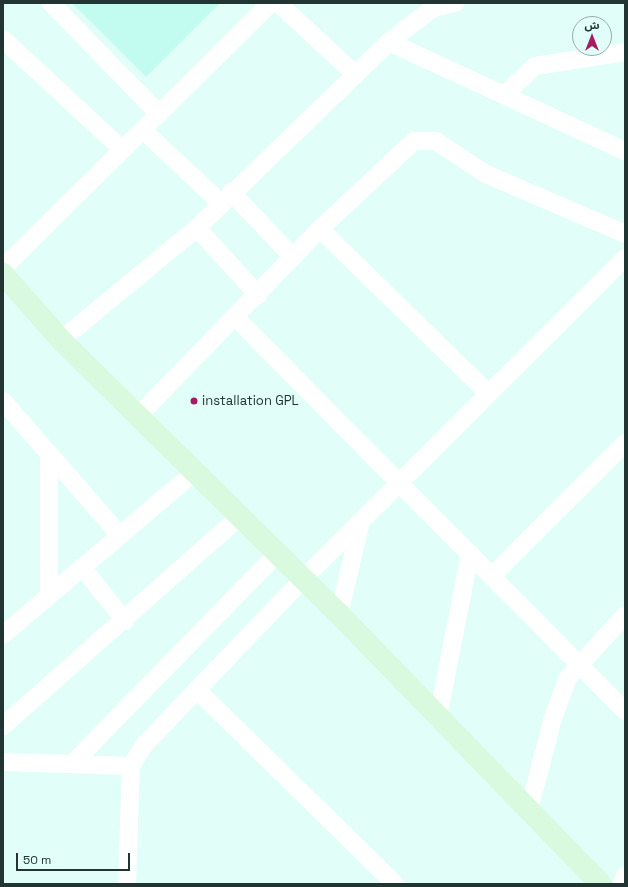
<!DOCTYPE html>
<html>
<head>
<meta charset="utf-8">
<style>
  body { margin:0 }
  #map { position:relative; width:628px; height:887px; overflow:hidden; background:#e2fef8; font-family:"Space Grotesk","Noto Sans Arabic",sans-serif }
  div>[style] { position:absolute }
  .built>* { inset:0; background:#c2fbf0 }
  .minor>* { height:18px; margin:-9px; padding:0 9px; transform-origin:9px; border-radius:9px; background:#fff }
  .secondary>* { height:22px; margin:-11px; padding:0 11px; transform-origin:11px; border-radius:11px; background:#d9fade }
  .dots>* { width:11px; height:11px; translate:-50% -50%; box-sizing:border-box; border:2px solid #e2fef8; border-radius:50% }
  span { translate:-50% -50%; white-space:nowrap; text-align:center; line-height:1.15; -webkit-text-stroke:3.5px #e2fef8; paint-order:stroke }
  .poi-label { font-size:13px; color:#233532 }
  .left { translate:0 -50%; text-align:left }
  .frame { position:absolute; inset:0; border:4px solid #233532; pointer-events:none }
  .north { position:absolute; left:572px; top:16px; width:40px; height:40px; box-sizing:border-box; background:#e2fef8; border:1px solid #96aea9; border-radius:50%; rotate:0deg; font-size:11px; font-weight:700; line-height:16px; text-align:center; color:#233532 }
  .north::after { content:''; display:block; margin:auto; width:14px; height:18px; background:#a61c64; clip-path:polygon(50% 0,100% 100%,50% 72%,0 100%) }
  .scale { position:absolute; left:16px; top:853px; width:114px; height:18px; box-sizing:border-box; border:2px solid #233532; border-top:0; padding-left:5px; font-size:12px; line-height:14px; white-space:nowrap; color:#233532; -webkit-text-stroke:3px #e2fef8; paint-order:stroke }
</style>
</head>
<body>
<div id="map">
  <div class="built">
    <div style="clip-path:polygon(72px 3px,220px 3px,146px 77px)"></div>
  </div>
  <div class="minor">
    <div style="left:51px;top:3px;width:155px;rotate:45.8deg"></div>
    <div style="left:278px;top:3px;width:106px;rotate:42.7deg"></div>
    <div style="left:3px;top:39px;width:163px;rotate:42.8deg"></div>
    <div style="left:389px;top:42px;width:260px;rotate:24.8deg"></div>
    <div style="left:504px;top:95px;width:42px;rotate:-43.1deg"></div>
    <div style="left:535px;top:66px;width:91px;rotate:-8.8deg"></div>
    <div style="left:144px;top:131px;width:104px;rotate:43.1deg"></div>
    <div style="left:231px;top:192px;width:90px;rotate:46.4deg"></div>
    <div style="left:197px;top:228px;width:91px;rotate:47.7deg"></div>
    <div style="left:320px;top:229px;width:236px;rotate:44.3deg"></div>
    <div style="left:3px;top:268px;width:377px;rotate:-44.7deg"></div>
    <div style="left:236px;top:318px;width:553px;rotate:45.29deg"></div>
    <div style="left:61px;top:340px;width:176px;rotate:-39.5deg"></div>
    <div style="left:197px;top:228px;width:267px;rotate:-44.1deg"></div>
    <div style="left:389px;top:42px;width:56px;rotate:-37.7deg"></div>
    <div style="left:433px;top:8px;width:23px;rotate:-13deg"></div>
    <div style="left:3px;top:401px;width:178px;rotate:48.9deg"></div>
    <div style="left:140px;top:414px;width:258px;rotate:-45.8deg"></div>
    <div style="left:320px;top:229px;width:129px;rotate:-43.1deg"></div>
    <div style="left:414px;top:141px;width:22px"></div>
    <div style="left:436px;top:141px;width:60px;rotate:33.4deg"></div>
    <div style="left:486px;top:174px;width:151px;rotate:23.3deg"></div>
    <div style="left:49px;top:454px;width:142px;rotate:90deg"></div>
    <div style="left:82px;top:567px;width:69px;rotate:51.5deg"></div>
    <div style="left:492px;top:576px;width:188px;rotate:-45deg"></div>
    <div style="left:339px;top:614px;width:90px;rotate:-76.6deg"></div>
    <div style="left:3px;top:635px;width:253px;rotate:-40.4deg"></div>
    <div style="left:197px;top:690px;width:277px;rotate:44.4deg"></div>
    <div style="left:438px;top:717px;width:166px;rotate:-78.9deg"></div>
    <div style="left:3px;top:726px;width:317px;rotate:-41.5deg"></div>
    <div style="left:3px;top:762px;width:128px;rotate:1.8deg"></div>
    <div style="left:72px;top:764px;width:293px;rotate:-45.7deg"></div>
    <div style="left:529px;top:810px;width:95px;rotate:-75.4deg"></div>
    <div style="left:553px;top:718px;width:43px;rotate:-69.4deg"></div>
    <div style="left:568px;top:678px;width:85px;rotate:-47.9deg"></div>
    <div style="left:127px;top:884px;width:118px;rotate:-88.1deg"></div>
    <div style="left:131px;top:766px;width:26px;rotate:-58deg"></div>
    <div style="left:145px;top:744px;width:227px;rotate:-46.2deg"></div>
    <div style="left:302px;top:580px;width:456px;rotate:-44.9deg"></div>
    <div style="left:622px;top:884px;width:9px;rotate:-69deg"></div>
  </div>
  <div class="secondary">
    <div style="left:3px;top:274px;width:88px;rotate:48.7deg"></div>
    <div style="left:61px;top:340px;width:390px;rotate:44.6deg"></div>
    <div style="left:339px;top:614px;width:376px;rotate:45.9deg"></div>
  </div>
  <div class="dots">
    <div style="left:194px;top:401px;background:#a61c64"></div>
  </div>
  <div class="poi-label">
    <span class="left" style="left:202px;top:401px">installation GPL</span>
  </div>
  <div class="frame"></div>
  <div class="north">ش</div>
  <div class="scale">50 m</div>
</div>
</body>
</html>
